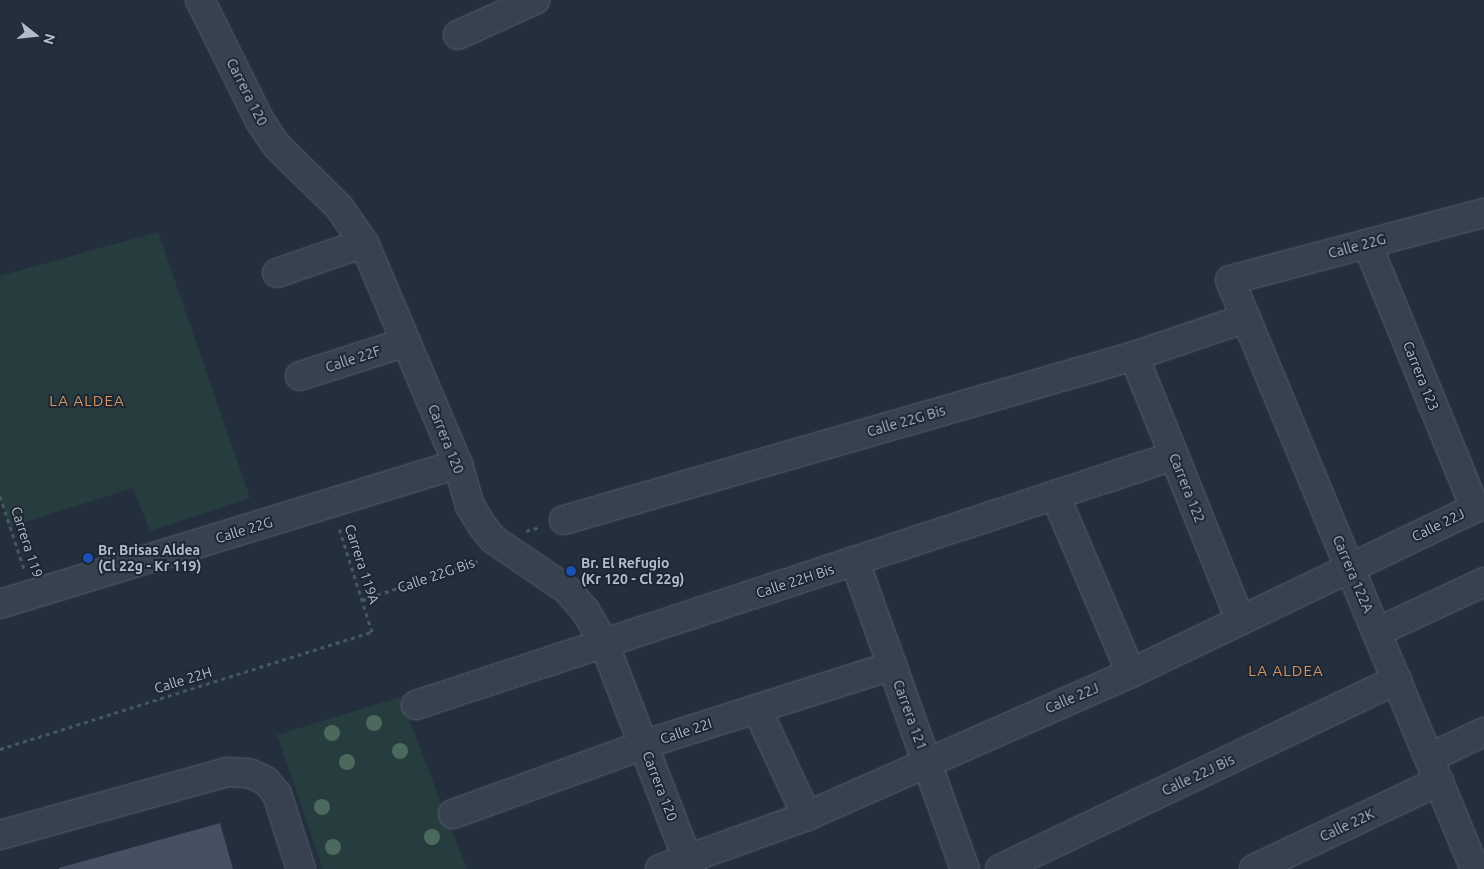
<!DOCTYPE html>
<html>
<head>
<meta charset="utf-8">
<style>
  body { margin:0 }
  #map { position:relative; width:1484px; height:869px; overflow:hidden; background:#242f3e; font-family:Ubuntu,sans-serif }
  div>[style] { position:absolute }
  .green>* { inset:0; background:#263c3f }
  .building>* { inset:0; background:#455162 }
  .path>* { height:3px; margin-top:-1.5px; transform-origin:0; background:repeating-linear-gradient(90deg,#44595c 0 4px,transparent 0 8px) }
  .roads { filter:drop-shadow(0 0 1px #565f6c) drop-shadow(0 0 1px #565f6c) }
  .minor>* { height:28px; margin:-14px; padding:0 14px; transform-origin:14px; border-radius:14px; background:#38414e }
  .trees>* { width:16px; height:16px; margin:-8px; border-radius:50%; background:#4b6a5d }
  .dots>* { width:14px; height:14px; translate:-50% -50%; box-sizing:border-box; border:2px solid #1d2633; border-radius:50% }
  span { translate:-50% -50%; white-space:nowrap; text-align:center; line-height:1.15; -webkit-text-stroke:4px #1d2633; paint-order:stroke }
  .street-label { font-size:14px; color:#b4bcc9 }
  .poi-label { font-size:14px; color:#b4bcc9; font-weight:700 }
  .left { translate:0 -50%; text-align:left }
  .neighbourhood-label { font-size:15px; color:#d59563; letter-spacing:1px }
  .north { position:absolute; left:10px; top:10px; width:50px; height:50px; -webkit-text-stroke:4px #1d2633; paint-order:stroke; rotate:106deg; font-size:14px; font-weight:700; line-height:20px; text-align:center; color:#b4bcc9 }
  .north::after { content:''; display:block; margin:auto; width:18px; height:22px; background:#b4bcc9; clip-path:polygon(50% 0,100% 100%,50% 72%,0 100%) }
</style>
</head>
<body>
<div id="map">
  <div class="green">
    <div style="clip-path:polygon(158px 232px,250px 498px,150px 531px,133px 488px,9px 527px,0 497px,0 276px)"></div>
    <div style="clip-path:polygon(400px 697px,467px 869px,323px 869px,277px 735px)"></div>
  </div>
  <div class="building">
    <div style="clip-path:polygon(220px 823px,233px 869px,59px 869px,59px 868px)"></div>
  </div>
  <div class="path">
    <div style="left:0;top:496px;width:77px;rotate:71.8deg"></div>
    <div style="left:526px;top:531px;width:15px;rotate:-16deg"></div>
    <div style="left:362px;top:600px;width:122px;rotate:-18.6deg"></div>
    <div style="left:0;top:749px;width:390px;rotate:-17.5deg"></div>
    <div style="left:372px;top:632px;width:109px;rotate:-107.6deg"></div>
  </div>
  <div class="roads">
    <div class="minor">
      <div style="left:200px;top:0;width:135px;rotate:63.6deg"></div>
      <div style="left:260px;top:121px;width:30px;rotate:56deg"></div>
      <div style="left:277px;top:146px;width:87px;rotate:44.5deg"></div>
      <div style="left:339px;top:207px;width:44px;rotate:55.2deg"></div>
      <div style="left:364px;top:243px;width:240px;rotate:67deg"></div>
      <div style="left:458px;top:464px;width:44px;rotate:74.1deg"></div>
      <div style="left:470px;top:506px;width:25px;rotate:58deg"></div>
      <div style="left:483px;top:527px;width:17px;rotate:50deg"></div>
      <div style="left:494px;top:540px;width:87px;rotate:34.2deg"></div>
      <div style="left:566px;top:589px;width:28px;rotate:48deg"></div>
      <div style="left:585px;top:610px;width:38px;rotate:60deg"></div>
      <div style="left:604px;top:643px;width:242px;rotate:68.9deg"></div>
      <div style="left:458px;top:35px;width:85px;rotate:-24.4deg"></div>
      <div style="left:277px;top:273px;width:92px;rotate:-19deg"></div>
      <div style="left:1134px;top:356px;width:284px;rotate:68.1deg"></div>
      <div style="left:300px;top:376px;width:111px;rotate:-17.8deg"></div>
      <div style="left:1055px;top:495px;width:194px;rotate:66.9deg"></div>
      <div style="left:564px;top:520px;width:593px;rotate:-16.05deg"></div>
      <div style="left:1134px;top:356px;width:118px;rotate:-18.7deg"></div>
      <div style="left:855px;top:562px;width:326px;rotate:70.3deg"></div>
      <div style="left:0;top:604px;width:479px;rotate:-17deg"></div>
      <div style="left:1377px;top:632px;width:118px;rotate:-25deg"></div>
      <div style="left:416px;top:705px;width:798px;rotate:-18.19deg"></div>
      <div style="left:757px;top:709px;width:118px;rotate:65deg"></div>
      <div style="left:1429px;top:758px;width:61px;rotate:-25.3deg"></div>
      <div style="left:453px;top:814px;width:215px;rotate:-19.9deg"></div>
      <div style="left:655px;top:741px;width:249px;rotate:-17.6deg"></div>
      <div style="left:0;top:835px;width:236px;rotate:-15.5deg"></div>
      <div style="left:227px;top:772px;width:22px;rotate:3deg"></div>
      <div style="left:249px;top:773px;width:19px;rotate:25deg"></div>
      <div style="left:266px;top:781px;width:17px;rotate:50deg"></div>
      <div style="left:277px;top:794px;width:79px;rotate:72.3deg"></div>
      <div style="left:660px;top:869px;width:156px;rotate:-19.8deg"></div>
      <div style="left:807px;top:816px;width:354px;rotate:-23.8deg"></div>
      <div style="left:1131px;top:673px;width:382px;rotate:-25.6deg"></div>
      <div style="left:1475px;top:508px;width:285px;rotate:-112.2deg"></div>
      <div style="left:1000px;top:869px;width:440px;rotate:-25.5deg"></div>
      <div style="left:1254px;top:869px;width:205px;rotate:-25.4deg"></div>
      <div style="left:1475px;top:869px;width:638px;rotate:-112.59deg"></div>
      <div style="left:1230px;top:280px;width:263px;rotate:-14.8deg"></div>
    </div>
  </div>
  <div class="trees">
    <div style="left:374px;top:723px"></div>
    <div style="left:332px;top:733px"></div>
    <div style="left:400px;top:751px"></div>
    <div style="left:347px;top:762px"></div>
    <div style="left:322px;top:807px"></div>
    <div style="left:432px;top:837px"></div>
    <div style="left:333px;top:847px"></div>
  </div>
  <div class="dots">
    <div style="left:88px;top:558px;background:#1a4fb4"></div>
    <div style="left:571px;top:571px;background:#1a4fb4"></div>
  </div>
  <div class="street-label">
    <span style="left:247px;top:92px;rotate:63deg">Carrera 120</span>
    <span style="left:1357px;top:246px;rotate:-15deg">Calle 22G</span>
    <span style="left:353px;top:359px;rotate:-18deg">Calle 22F</span>
    <span style="left:1421px;top:376px;rotate:68deg">Carrera 123</span>
    <span style="left:906px;top:421px;rotate:-16deg">Calle 22G Bis</span>
    <span style="left:446px;top:439px;rotate:68deg">Carrera 120</span>
    <span style="left:1187px;top:488px;rotate:68deg">Carrera 122</span>
    <span style="left:1438px;top:525px;rotate:-26deg">Calle 22J</span>
    <span style="left:244px;top:530px;rotate:-17deg">Calle 22G</span>
    <span style="left:27px;top:542px;rotate:72deg">Carrera 119</span>
    <span style="left:362px;top:564px;rotate:72deg">Carrera 119A</span>
    <span style="left:1353px;top:574px;rotate:67deg">Carrera 122A</span>
    <span style="left:436px;top:575px;rotate:-19deg">Calle 22G Bis</span>
    <span style="left:795px;top:581px;rotate:-18deg">Calle 22H Bis</span>
    <span style="left:183px;top:680px;rotate:-17deg">Calle 22H</span>
    <span style="left:1072px;top:698px;rotate:-23deg">Calle 22J</span>
    <span style="left:910px;top:715px;rotate:70deg">Carrera 121</span>
    <span style="left:686px;top:731px;rotate:-18deg">Calle 22I</span>
    <span style="left:1198px;top:775px;rotate:-25deg">Calle 22J Bis</span>
    <span style="left:660px;top:786px;rotate:69deg">Carrera 120</span>
    <span style="left:1347px;top:825px;rotate:-25deg">Calle 22K</span>
  </div>
  <div class="poi-label">
    <span class="left" style="left:98px;top:558px">Br. Brisas Aldea<br>(Cl 22g - Kr 119)</span>
    <span class="left" style="left:581px;top:571px">Br. El Refugio<br>(Kr 120 - Cl 22g)</span>
  </div>
  <div class="neighbourhood-label">
    <span style="left:87px;top:401px">LA ALDEA</span>
    <span style="left:1286px;top:671px">LA ALDEA</span>
  </div>
  <div class="north">N</div>
</div>
</body>
</html>
